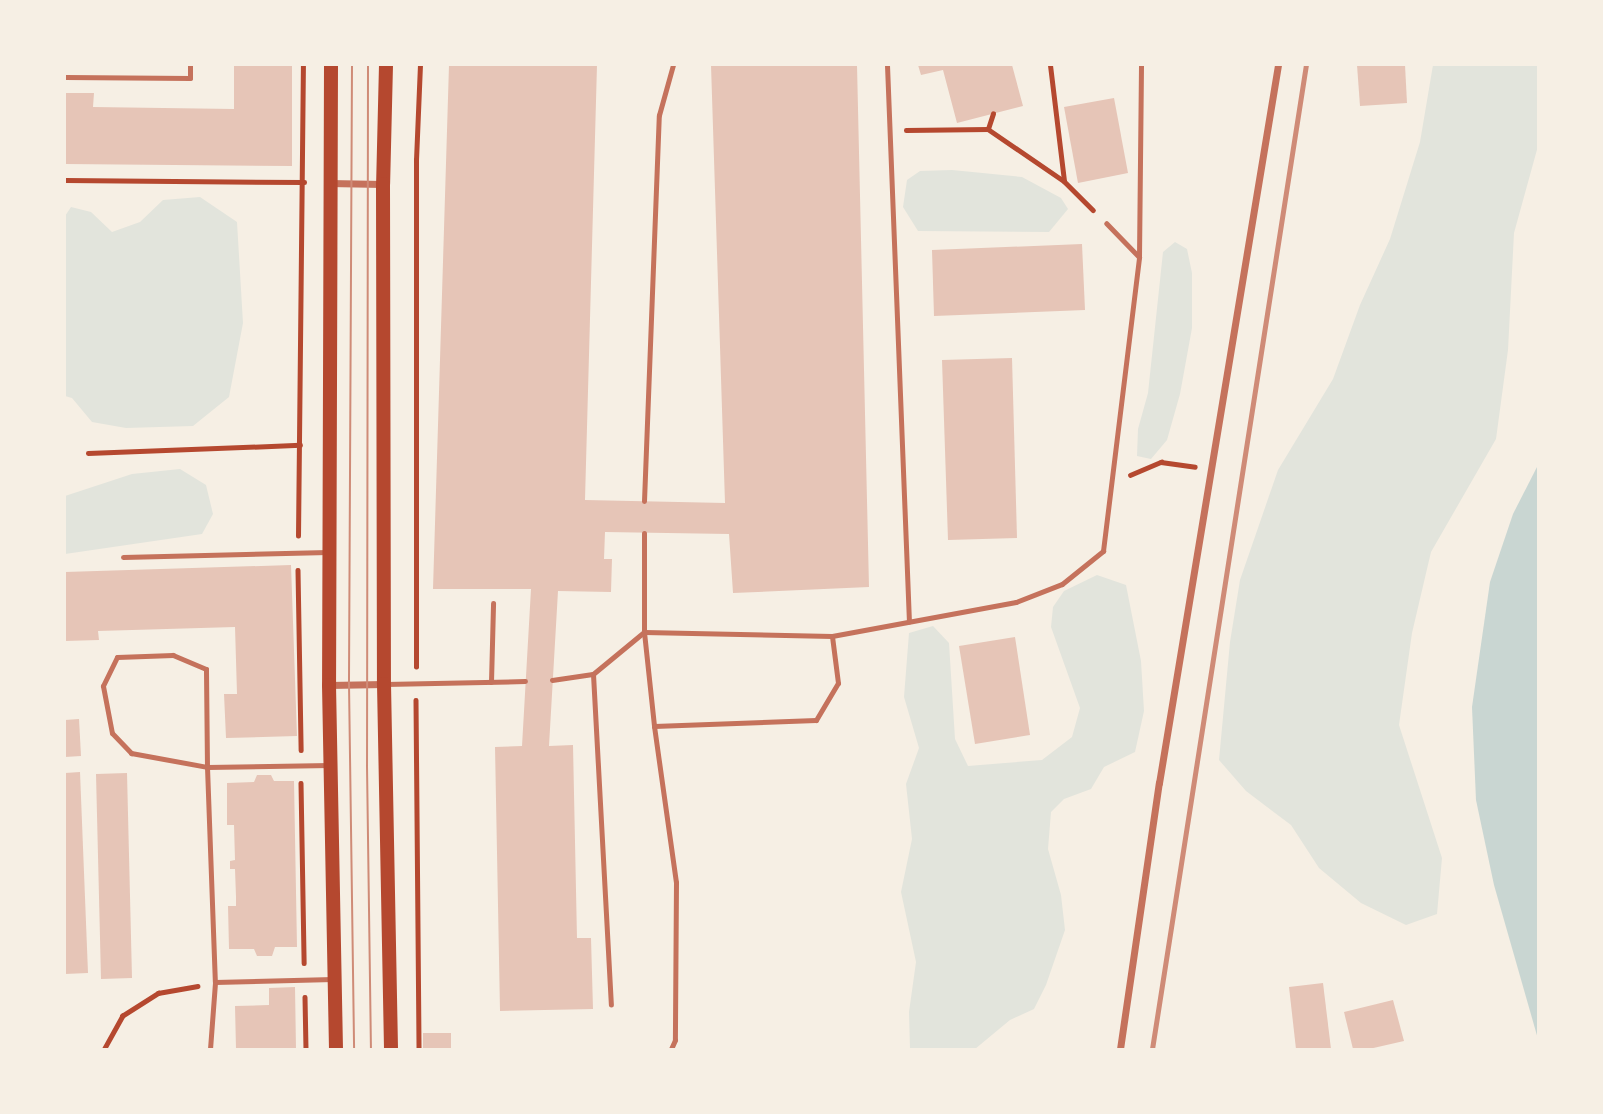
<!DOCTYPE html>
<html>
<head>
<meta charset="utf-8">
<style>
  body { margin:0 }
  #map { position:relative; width:1603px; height:1114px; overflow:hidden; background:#f6efe4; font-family:"PT Sans",sans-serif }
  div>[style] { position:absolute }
  .green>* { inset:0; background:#e2e4dc }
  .water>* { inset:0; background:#c9d6d2 }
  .building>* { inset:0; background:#e6c5b7 }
  .path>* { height:4.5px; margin:-2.25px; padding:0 2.25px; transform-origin:2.25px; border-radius:2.25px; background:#b5482f }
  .service>* { height:5px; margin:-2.5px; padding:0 2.5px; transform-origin:2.5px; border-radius:2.5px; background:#c5725c }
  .minor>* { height:7px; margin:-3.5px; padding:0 3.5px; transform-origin:3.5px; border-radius:3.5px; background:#c5725c }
  .secondary>* { height:14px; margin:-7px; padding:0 7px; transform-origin:7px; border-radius:7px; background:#b5482f }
  .tram>* { height:2px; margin:-1px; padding:0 1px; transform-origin:1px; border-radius:1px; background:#cf8b77 }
  .rail>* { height:5px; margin:-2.5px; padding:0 2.5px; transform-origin:2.5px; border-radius:2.5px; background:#cf8b77 }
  span { translate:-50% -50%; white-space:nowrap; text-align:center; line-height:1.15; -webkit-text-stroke:7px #f6efe4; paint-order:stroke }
  .frame { position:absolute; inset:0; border:66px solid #f6efe4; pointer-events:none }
</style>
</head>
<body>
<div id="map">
  <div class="green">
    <div style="clip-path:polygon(1433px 65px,1538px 65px,1538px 146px,1514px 233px,1508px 350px,1496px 439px,1431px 552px,1412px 633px,1399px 725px,1442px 858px,1437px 914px,1406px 925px,1361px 903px,1319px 868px,1291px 825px,1246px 791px,1219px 760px,1230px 642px,1240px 580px,1278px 470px,1333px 379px,1360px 305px,1390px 239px,1420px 142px)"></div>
    <div style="clip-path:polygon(952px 170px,1022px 177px,1061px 198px,1068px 209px,1049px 232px,918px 231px,903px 207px,907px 180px,920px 171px)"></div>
    <div style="clip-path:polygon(200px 197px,237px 222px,243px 323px,229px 397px,193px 426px,126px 428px,92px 422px,72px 398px,65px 396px,65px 216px,71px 207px,91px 212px,112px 232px,140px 222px,163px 200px)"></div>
    <div style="clip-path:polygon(1175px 242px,1187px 249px,1192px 273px,1192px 328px,1180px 394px,1167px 440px,1151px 459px,1137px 456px,1138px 429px,1148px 393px,1163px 252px)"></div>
    <div style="clip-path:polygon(180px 469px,206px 485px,213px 514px,202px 534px,65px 554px,65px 496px,132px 474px)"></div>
    <div style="clip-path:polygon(1097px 575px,1126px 585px,1141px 661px,1144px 711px,1135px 752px,1104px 767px,1091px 789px,1064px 799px,1051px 812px,1048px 849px,1061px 895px,1065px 930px,1046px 985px,1034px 1009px,1010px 1020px,975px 1049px,910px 1049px,909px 1012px,916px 962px,901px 892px,912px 839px,906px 784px,919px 748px,904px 697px,909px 633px,933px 626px,949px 643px,955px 739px,968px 766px,1042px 760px,1072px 737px,1080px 708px,1051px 627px,1053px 607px,1064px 591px)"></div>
  </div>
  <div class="water">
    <div style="clip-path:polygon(1538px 465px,1538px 1039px,1494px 885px,1476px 800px,1472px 707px,1490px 582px,1513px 514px)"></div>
  </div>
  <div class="building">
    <div style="clip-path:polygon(234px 65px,292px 65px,292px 166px,65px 164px,65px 93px,94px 93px,93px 107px,234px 109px)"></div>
    <div style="clip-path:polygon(449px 65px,597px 65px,585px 500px,725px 503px,711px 65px,857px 65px,869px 587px,733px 593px,729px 534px,605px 532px,604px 559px,612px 559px,611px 592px,558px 591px,549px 746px,573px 745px,577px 938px,591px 938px,593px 1009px,500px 1011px,495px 747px,522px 746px,531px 589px,433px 589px)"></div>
    <div style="clip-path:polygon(918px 65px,1012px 65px,1023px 106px,957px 123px,943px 70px,921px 75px)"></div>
    <div style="clip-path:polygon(1357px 65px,1405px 65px,1407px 103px,1360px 106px)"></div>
    <div style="clip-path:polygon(1114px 98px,1128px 173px,1078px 183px,1064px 107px)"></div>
    <div style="clip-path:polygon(1082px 244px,1085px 310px,934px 316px,932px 250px)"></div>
    <div style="clip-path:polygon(1012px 358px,1017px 538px,948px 540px,942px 360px)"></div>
    <div style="clip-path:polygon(291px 565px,297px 736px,226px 738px,224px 694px,237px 694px,235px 627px,98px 631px,99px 640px,65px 641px,65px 572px)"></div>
    <div style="clip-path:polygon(1015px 637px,1030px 735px,975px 744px,959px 646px)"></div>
    <div style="clip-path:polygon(79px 719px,81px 756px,65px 757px,65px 720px)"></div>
    <div style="clip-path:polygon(80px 772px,88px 973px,65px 974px,65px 773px)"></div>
    <div style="clip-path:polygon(127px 773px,132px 978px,101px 979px,96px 774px)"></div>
    <div style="clip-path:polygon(257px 775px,271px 775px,274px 781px,294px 781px,297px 947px,275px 947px,272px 956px,257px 956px,254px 949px,229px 949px,228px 906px,236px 906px,236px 897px,235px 869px,230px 869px,230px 861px,235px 860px,234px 825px,227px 825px,227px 783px,254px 782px)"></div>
    <div style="clip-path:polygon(1323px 983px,1331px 1049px,1296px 1049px,1289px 987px)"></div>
    <div style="clip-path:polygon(295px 987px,296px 1049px,236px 1049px,235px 1006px,269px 1005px,269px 988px)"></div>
    <div style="clip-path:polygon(1393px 1000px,1404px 1041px,1369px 1049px,1353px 1049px,1344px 1012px)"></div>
    <div style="clip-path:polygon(423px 1033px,451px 1033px,451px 1049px,423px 1049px)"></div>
  </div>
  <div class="path">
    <div style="left:988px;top:129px;width:16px;rotate:-72deg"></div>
    <div style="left:906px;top:130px;width:82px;rotate:-0.7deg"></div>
    <div style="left:988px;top:129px;width:92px;rotate:34.4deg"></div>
    <div style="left:1064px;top:181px;width:117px;rotate:-96.9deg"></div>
    <div style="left:65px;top:180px;width:239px;rotate:0.5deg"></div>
    <div style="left:1064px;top:181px;width:41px;rotate:45deg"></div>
    <div style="left:88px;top:453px;width:212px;rotate:-2.2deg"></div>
    <div style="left:1130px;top:475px;width:34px;rotate:-23deg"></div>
    <div style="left:1161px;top:462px;width:34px;rotate:8deg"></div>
    <div style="left:298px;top:536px;width:471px;rotate:-89.4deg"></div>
    <div style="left:298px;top:570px;width:180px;rotate:89deg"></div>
    <div style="left:416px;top:667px;width:507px;rotate:-90deg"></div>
    <div style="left:416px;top:160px;width:95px;rotate:-87.6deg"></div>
    <div style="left:416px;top:700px;width:349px;rotate:89.5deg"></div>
    <div style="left:301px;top:783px;width:180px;rotate:89deg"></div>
    <div style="left:305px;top:997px;width:52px;rotate:88.9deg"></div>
    <div style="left:104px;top:1049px;width:38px;rotate:-61deg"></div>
    <div style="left:122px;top:1016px;width:43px;rotate:-32.6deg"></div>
    <div style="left:158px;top:993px;width:40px;rotate:-10deg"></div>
  </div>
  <div class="service">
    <div style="left:887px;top:65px;width:557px;rotate:87.74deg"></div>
    <div style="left:65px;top:77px;width:125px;rotate:0.5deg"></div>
    <div style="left:190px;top:78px;width:13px;rotate:-90deg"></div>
    <div style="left:1139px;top:257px;width:192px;rotate:-89.4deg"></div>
    <div style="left:644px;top:501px;width:386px;rotate:-87.8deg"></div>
    <div style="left:659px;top:115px;width:52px;rotate:-74.4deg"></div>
    <div style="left:644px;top:533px;width:99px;rotate:90deg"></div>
    <div style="left:644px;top:632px;width:95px;rotate:83.9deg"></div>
    <div style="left:654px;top:726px;width:162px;rotate:-2.1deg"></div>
    <div style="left:816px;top:720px;width:43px;rotate:-59.3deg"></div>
    <div style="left:838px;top:683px;width:47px;rotate:-97.3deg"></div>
    <div style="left:123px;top:557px;width:205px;rotate:-1.4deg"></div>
    <div style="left:593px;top:674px;width:331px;rotate:86.9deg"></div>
    <div style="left:552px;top:680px;width:41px;rotate:-8.3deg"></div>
    <div style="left:593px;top:674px;width:66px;rotate:-39.5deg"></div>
    <div style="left:644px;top:632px;width:188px;rotate:1.2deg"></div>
    <div style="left:832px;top:636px;width:187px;rotate:-10.5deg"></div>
    <div style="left:1016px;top:602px;width:49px;rotate:-21.4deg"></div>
    <div style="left:1062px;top:584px;width:53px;rotate:-38.8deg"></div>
    <div style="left:1103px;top:551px;width:296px;rotate:-83deg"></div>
    <div style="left:1139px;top:257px;width:47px;rotate:-134.1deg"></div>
    <div style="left:491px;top:682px;width:79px;rotate:-88.5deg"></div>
    <div style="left:385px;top:684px;width:140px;rotate:-1.2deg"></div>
    <div style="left:654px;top:726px;width:158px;rotate:82deg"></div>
    <div style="left:676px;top:882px;width:158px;rotate:90.4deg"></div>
    <div style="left:675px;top:1040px;width:10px;rotate:114deg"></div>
    <div style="left:330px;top:765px;width:123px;rotate:179.1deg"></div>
    <div style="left:207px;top:767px;width:98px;rotate:-90.6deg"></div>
    <div style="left:206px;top:669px;width:36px;rotate:-157deg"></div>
    <div style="left:173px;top:655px;width:56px;rotate:178deg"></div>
    <div style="left:117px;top:657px;width:32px;rotate:116deg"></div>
    <div style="left:103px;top:686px;width:48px;rotate:79.2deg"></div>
    <div style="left:112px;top:733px;width:28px;rotate:46deg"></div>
    <div style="left:131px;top:753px;width:77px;rotate:10.4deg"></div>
    <div style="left:207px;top:767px;width:215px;rotate:87.9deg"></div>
    <div style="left:215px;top:982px;width:118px;rotate:-1.5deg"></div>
    <div style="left:210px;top:1049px;width:67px;rotate:-85.7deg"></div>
  </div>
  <div class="minor">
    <div style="left:329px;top:183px;width:53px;rotate:1.1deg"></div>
    <div style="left:329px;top:685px;width:55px;rotate:-1deg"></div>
    <div style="left:1120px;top:1049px;width:269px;rotate:-81.7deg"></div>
    <div style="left:1159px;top:783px;width:728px;rotate:-80.59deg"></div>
  </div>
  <div class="secondary">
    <div style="left:331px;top:65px;width:620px;rotate:90.18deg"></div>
    <div style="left:329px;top:685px;width:364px;rotate:88.9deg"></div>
    <div style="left:386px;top:65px;width:119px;rotate:91.4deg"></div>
    <div style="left:383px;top:184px;width:500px;rotate:89.89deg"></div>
    <div style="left:384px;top:684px;width:365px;rotate:88.9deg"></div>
  </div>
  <div class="tram">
    <div style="left:352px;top:65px;width:619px;rotate:90.28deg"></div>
    <div style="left:349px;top:684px;width:365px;rotate:89.2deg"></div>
    <div style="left:368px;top:65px;width:701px;rotate:90.08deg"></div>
    <div style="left:367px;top:766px;width:283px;rotate:89.2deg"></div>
  </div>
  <div class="rail">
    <div style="left:1152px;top:1049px;width:996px;rotate:-81.11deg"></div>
  </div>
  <div class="frame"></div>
</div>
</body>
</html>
